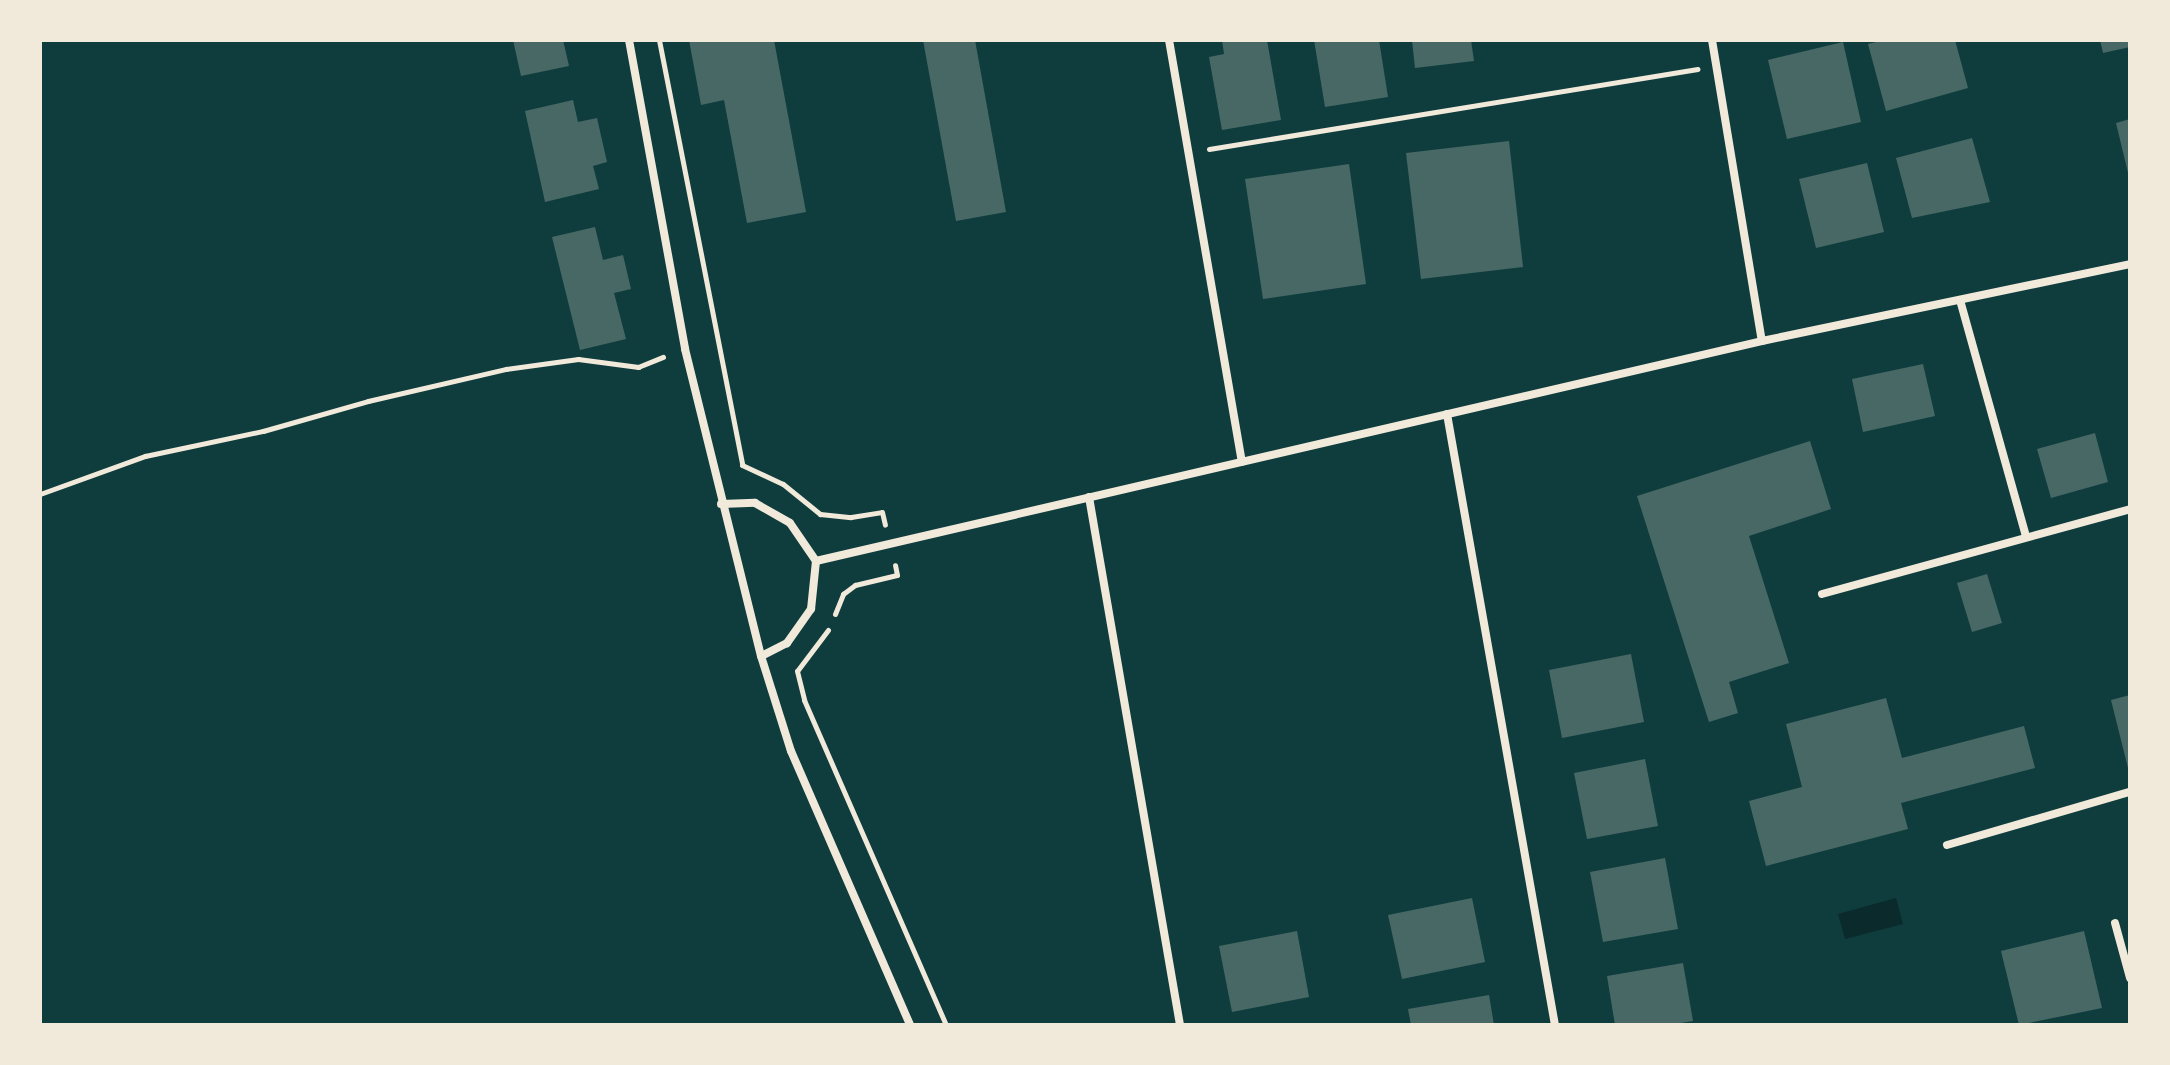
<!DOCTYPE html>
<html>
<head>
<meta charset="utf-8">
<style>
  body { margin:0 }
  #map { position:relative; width:2170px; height:1065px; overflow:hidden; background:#0f3d3e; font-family:Arial,sans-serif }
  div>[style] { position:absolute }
  .water>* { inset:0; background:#0a2a2b }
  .building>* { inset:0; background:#486865 }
  .path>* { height:5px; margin:-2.5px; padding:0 2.5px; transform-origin:2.5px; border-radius:2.5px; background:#f1e9da }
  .minor>* { height:8px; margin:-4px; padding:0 4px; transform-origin:4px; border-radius:4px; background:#f1e9da }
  span { translate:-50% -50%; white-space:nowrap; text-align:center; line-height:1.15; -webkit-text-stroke:6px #f1e9da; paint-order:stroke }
  .frame { position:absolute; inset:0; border:42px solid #f1e9da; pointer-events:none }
</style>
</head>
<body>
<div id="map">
  <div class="water">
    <div style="clip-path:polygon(1896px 898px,1903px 924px,1845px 939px,1838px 914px)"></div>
  </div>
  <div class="building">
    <div style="clip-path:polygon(513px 40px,563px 40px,569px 66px,521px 76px)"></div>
    <div style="clip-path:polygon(689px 40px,774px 40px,806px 212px,747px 223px,724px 100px,701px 105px)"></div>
    <div style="clip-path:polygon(923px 40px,975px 40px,1006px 212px,956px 221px)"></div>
    <div style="clip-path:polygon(1222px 40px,1267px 40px,1281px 120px,1222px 130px,1209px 57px,1224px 54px)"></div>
    <div style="clip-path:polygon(1314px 40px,1379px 40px,1388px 97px,1325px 107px)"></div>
    <div style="clip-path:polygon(1412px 40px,1471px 40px,1474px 61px,1415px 68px)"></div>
    <div style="clip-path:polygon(1884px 40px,1955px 40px,1968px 88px,1886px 111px,1868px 44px)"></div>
    <div style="clip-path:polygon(2100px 40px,2130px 40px,2130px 47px,2103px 53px)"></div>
    <div style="clip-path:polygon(1843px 42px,1861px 122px,1787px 139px,1768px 60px)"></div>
    <div style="clip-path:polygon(573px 100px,578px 122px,597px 118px,607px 162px,593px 166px,599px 189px,545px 202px,525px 111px)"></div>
    <div style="clip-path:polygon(2130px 119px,2130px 176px,2129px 177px,2116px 123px)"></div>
    <div style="clip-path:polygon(1972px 138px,1990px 202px,1912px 218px,1896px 158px)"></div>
    <div style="clip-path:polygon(1509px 141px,1523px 267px,1421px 279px,1406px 153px)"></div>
    <div style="clip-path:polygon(1867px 163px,1884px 232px,1816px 248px,1799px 179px)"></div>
    <div style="clip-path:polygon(1349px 164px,1366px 284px,1263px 299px,1245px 179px)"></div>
    <div style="clip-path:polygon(595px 227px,603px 260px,623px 255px,631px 289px,614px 293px,626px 339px,580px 350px,552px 237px)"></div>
    <div style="clip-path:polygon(1923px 364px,1935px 416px,1863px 432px,1852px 379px)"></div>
    <div style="clip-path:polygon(2095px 433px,2108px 482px,2051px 498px,2037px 449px)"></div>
    <div style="clip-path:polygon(1810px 441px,1831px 509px,1749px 536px,1789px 663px,1729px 682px,1738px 713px,1709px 722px,1637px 496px)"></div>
    <div style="clip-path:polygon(1987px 574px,2002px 623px,1972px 632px,1957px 583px)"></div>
    <div style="clip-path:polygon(1631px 654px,1644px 722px,1562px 738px,1549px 670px)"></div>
    <div style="clip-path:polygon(2130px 695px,2130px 772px,2129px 772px,2111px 700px)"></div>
    <div style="clip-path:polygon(1886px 698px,1902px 758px,2024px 726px,2035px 768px,1901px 803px,1908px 829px,1766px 866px,1749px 801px,1802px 787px,1786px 724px)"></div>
    <div style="clip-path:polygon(1645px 759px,1658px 826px,1587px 839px,1574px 773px)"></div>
    <div style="clip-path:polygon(1665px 858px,1678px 929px,1603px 942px,1590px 872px)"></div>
    <div style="clip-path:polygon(1472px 898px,1485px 962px,1402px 979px,1388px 915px)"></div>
    <div style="clip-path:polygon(1297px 931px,1309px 997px,1232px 1012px,1219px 946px)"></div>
    <div style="clip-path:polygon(2084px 931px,2102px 1008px,2019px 1025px,2001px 951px)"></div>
    <div style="clip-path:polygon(1683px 963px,1693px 1021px,1669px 1025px,1615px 1025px,1607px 976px)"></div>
    <div style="clip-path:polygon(1489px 995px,1494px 1025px,1411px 1025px,1408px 1009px)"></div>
  </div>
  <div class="path">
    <div style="left:659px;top:40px;width:433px;rotate:78.9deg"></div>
    <div style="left:742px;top:465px;width:45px;rotate:24.9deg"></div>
    <div style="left:783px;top:484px;width:48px;rotate:39deg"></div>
    <div style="left:820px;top:514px;width:31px;rotate:6deg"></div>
    <div style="left:851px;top:517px;width:31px;rotate:-9deg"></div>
    <div style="left:882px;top:512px;width:13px;rotate:77deg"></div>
    <div style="left:1209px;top:149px;width:495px;rotate:-9.3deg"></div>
    <div style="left:40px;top:494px;width:112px;rotate:-19.9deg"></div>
    <div style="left:145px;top:456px;width:121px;rotate:-12deg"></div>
    <div style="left:263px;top:431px;width:109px;rotate:-15.9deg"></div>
    <div style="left:368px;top:401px;width:142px;rotate:-13.1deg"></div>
    <div style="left:506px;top:369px;width:73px;rotate:-7.9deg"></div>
    <div style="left:578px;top:359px;width:61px;rotate:7.6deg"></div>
    <div style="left:638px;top:367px;width:27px;rotate:-22deg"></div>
    <div style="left:835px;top:614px;width:22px;rotate:-68deg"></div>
    <div style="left:843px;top:594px;width:15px;rotate:-37deg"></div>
    <div style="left:855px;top:585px;width:43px;rotate:-13.4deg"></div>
    <div style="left:897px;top:575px;width:10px;rotate:-101deg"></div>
    <div style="left:828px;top:630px;width:51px;rotate:127.1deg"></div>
    <div style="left:797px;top:671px;width:30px;rotate:76deg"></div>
    <div style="left:804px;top:700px;width:355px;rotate:66.4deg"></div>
  </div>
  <div class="minor">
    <div style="left:629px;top:40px;width:314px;rotate:79.7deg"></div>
    <div style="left:685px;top:349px;width:316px;rotate:76.1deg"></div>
    <div style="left:761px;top:656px;width:100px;rotate:72.5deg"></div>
    <div style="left:791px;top:751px;width:299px;rotate:66.5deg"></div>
    <div style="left:1169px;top:40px;width:428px;rotate:80.2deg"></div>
    <div style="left:1712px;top:40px;width:305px;rotate:80.6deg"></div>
    <div style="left:1960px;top:300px;width:246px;rotate:74.4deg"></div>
    <div style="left:1447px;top:414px;width:620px;rotate:79.98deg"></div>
    <div style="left:1089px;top:497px;width:536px;rotate:80.22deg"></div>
    <div style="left:721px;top:504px;width:34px;rotate:-2deg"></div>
    <div style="left:755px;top:503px;width:40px;rotate:29.7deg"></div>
    <div style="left:790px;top:523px;width:46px;rotate:55.6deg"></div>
    <div style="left:816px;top:561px;width:48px;rotate:95.9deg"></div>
    <div style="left:811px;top:609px;width:42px;rotate:125.2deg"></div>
    <div style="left:787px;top:643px;width:29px;rotate:153deg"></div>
    <div style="left:816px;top:561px;width:971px;rotate:-13.09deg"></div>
    <div style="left:1762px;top:341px;width:376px;rotate:-11.8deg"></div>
    <div style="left:1822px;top:594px;width:320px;rotate:-15.4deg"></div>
    <div style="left:1947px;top:845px;width:191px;rotate:-16.2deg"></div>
    <div style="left:2115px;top:923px;width:57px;rotate:74.7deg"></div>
  </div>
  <div class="frame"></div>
</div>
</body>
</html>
